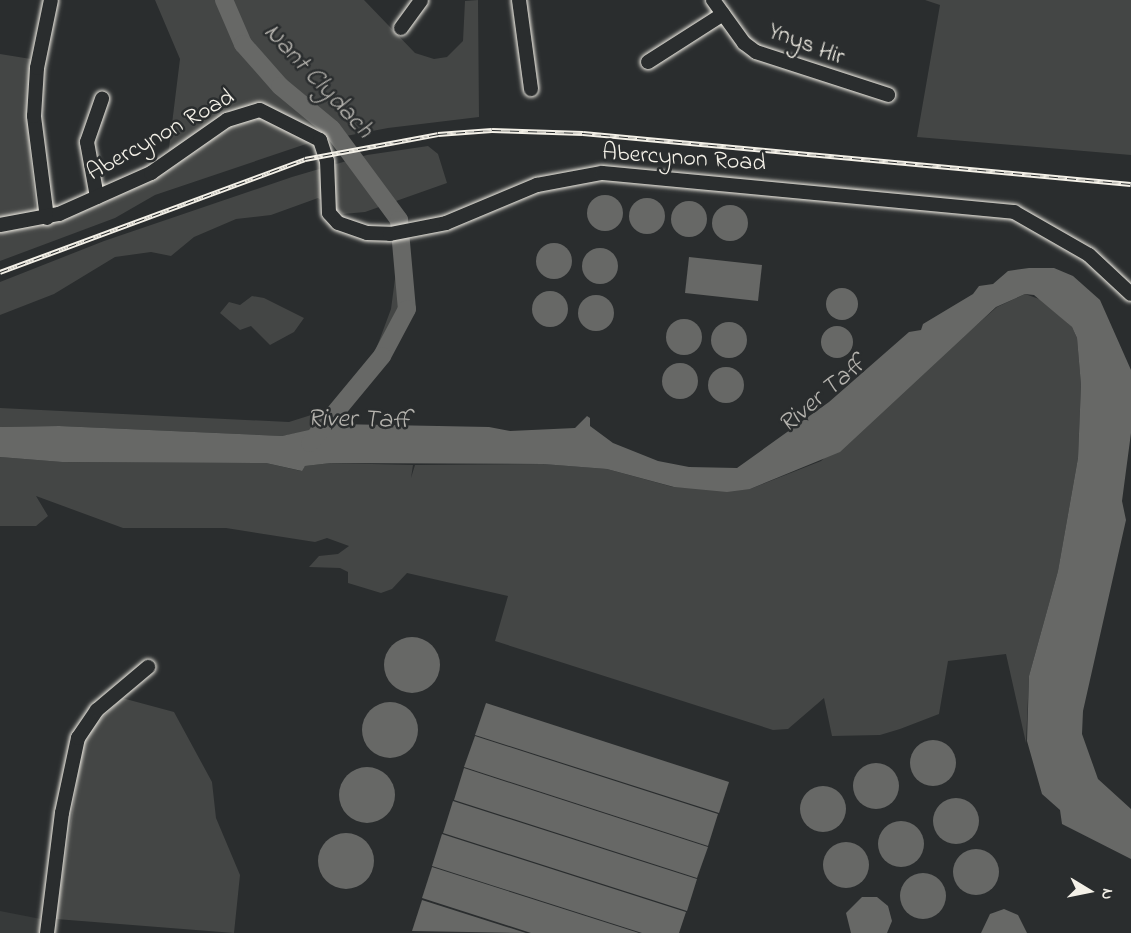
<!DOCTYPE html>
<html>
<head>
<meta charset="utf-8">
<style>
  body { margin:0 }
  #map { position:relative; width:1131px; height:933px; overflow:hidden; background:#2a2d2e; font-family:"Indie Flower",sans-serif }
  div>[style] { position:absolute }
  .built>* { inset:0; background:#373a3a }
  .green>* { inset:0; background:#444645 }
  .water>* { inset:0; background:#676866 }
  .round { border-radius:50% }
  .river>* { height:18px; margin:-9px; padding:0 9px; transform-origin:9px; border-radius:9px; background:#676866 }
  .roads { filter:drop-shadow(0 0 2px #f4f1e8) drop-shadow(0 0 2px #f4f1e8) }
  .minor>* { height:14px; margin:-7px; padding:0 7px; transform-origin:7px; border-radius:7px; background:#2a2d2e }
  .rail>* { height:5px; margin-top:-2.5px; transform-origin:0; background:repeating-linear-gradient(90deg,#2a2d2e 0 9px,#f4f1e8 0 18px); box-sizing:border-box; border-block:2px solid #f4f1e8 }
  span { translate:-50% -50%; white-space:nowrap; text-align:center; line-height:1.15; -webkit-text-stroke:5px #2a2d2e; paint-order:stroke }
  .street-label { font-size:24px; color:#f4f1e8 }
  .water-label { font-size:26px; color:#b5b3ae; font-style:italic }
  .north { position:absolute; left:1059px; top:861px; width:60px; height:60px; -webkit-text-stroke:4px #2a2d2e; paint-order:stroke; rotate:100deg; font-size:16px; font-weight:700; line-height:24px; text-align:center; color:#f4f1e8 }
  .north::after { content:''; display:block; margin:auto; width:21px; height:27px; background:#f4f1e8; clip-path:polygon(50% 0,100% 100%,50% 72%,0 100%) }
</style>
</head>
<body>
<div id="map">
  <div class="built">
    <div style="clip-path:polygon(0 911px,46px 920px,44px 933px,0 933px)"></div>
  </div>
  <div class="green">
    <div style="clip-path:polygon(155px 0,364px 0,415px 53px,434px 59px,447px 57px,463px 41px,465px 1px,478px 0,479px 117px,388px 128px,309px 143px,155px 195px,115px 218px,0 261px,0 229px,162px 172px,169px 148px,180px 59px)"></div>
    <div style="clip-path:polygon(925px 0,1131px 0,1131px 155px,917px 137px,940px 5px)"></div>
    <div style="clip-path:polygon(0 54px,31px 59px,28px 130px,36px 215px,0 219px)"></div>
    <div style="clip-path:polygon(428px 146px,438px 154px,447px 183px,365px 212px,343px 214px,318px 198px,271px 215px,236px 219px,194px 237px,171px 256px,151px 252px,115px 257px,54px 294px,0 315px,0 282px,104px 241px,292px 177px,367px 155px)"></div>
    <div style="clip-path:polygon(400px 241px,405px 308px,381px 355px,320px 429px,282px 436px,59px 426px,0 427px,0 408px,289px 422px,327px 410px,375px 352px,391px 309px)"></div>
    <div style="clip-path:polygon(1025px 294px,1042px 300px,1072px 327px,1077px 338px,1081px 385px,1078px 458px,1058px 571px,1029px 676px,1026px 743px,1006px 654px,948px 661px,939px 714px,900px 729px,880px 735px,832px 736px,824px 698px,788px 729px,773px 730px,495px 641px,508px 596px,407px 573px,392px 589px,381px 593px,348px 583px,348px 572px,340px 568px,309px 567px,319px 556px,338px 554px,349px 546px,327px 538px,315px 542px,226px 528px,123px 528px,36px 496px,48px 516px,36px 526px,0 526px,0 457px,62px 462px,266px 463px,301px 471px,305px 466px,331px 463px,413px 465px,411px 478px,415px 465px,543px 464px,607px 469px,673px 487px,750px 489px,821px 461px,997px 307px)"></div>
    <div style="clip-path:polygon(252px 296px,264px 298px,304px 318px,294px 332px,270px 345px,251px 326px,240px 330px,220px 313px,229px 302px,240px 305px)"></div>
    <div style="clip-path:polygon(122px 698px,174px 712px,212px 782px,216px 818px,240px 875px,234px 933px,56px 919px,82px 748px,90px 730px)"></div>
  </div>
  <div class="water">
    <div class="round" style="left:587px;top:195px;width:36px;height:36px"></div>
    <div class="round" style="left:629px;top:198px;width:36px;height:36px"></div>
    <div class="round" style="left:671px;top:201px;width:36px;height:36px"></div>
    <div class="round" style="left:712px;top:205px;width:36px;height:36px"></div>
    <div class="round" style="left:536px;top:243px;width:36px;height:36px"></div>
    <div class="round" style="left:582px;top:248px;width:36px;height:36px"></div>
    <div style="clip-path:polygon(689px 257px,762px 265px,758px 301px,685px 293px)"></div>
    <div style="clip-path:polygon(1029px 268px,1054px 268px,1073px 276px,1100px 300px,1131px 370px,1131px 433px,1122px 501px,1126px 520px,1083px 711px,1082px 734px,1098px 779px,1131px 809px,1131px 859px,1062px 824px,1060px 810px,1042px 794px,1027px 741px,1029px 676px,1058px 571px,1078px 458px,1081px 385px,1077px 338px,1072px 327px,1034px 295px,1025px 294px,996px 307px,840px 452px,750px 489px,727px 492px,674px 487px,607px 469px,543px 464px,331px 463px,305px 466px,302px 471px,266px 463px,62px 462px,0 457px,0 427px,59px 426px,282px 436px,336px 424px,489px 427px,510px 431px,575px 428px,587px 416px,590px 418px,590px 426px,613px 443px,658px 461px,689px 467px,737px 468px,829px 402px,909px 332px,921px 330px,923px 324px,973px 294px,979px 286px,993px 284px,1008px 271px)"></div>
    <div class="round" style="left:826px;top:288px;width:32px;height:32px"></div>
    <div class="round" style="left:532px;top:291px;width:36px;height:36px"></div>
    <div class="round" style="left:578px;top:295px;width:36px;height:36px"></div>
    <div class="round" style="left:666px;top:319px;width:36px;height:36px"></div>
    <div class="round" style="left:711px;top:322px;width:36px;height:36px"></div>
    <div class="round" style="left:821px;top:326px;width:32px;height:32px"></div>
    <div class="round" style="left:662px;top:363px;width:36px;height:36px"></div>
    <div class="round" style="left:708px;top:367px;width:36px;height:36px"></div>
    <div class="round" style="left:384px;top:637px;width:56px;height:56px"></div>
    <div class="round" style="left:362px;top:702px;width:56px;height:56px"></div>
    <div style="clip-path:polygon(486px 703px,729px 782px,719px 813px,475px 735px)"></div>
    <div style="clip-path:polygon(475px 736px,718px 814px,708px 846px,464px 767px)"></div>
    <div class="round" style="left:910px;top:740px;width:46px;height:46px"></div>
    <div class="round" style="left:853px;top:763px;width:46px;height:46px"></div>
    <div class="round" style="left:339px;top:767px;width:56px;height:56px"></div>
    <div style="clip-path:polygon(464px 768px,708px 847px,697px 878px,454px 800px)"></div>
    <div class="round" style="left:800px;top:786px;width:46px;height:46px"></div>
    <div class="round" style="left:933px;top:798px;width:46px;height:46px"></div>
    <div style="clip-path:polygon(453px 801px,697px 879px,687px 911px,443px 833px)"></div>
    <div class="round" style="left:878px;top:821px;width:46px;height:46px"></div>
    <div class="round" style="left:318px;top:833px;width:56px;height:56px"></div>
    <div style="clip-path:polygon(442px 834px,686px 912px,679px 933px,642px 933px,432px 866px)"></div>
    <div class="round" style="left:823px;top:842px;width:46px;height:46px"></div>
    <div class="round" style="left:953px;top:849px;width:46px;height:46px"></div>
    <div style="clip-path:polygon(432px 867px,639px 933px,531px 933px,422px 898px)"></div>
    <div class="round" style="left:900px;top:873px;width:46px;height:46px"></div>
    <div style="clip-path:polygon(862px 897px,877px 897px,888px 906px,892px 921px,887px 933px,851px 933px,846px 913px)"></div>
    <div style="clip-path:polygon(422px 900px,526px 933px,412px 931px)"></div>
    <div style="clip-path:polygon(1004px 909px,1018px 915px,1027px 933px,981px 933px,990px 914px)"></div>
  </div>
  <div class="river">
    <div style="left:224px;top:0;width:48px;rotate:66.6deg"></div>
    <div style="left:243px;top:44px;width:56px;rotate:48.6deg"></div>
    <div style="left:280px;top:86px;width:67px;rotate:39.6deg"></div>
    <div style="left:332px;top:129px;width:113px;rotate:53.6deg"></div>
    <div style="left:399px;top:220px;width:89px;rotate:84.9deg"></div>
    <div style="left:407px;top:309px;width:53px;rotate:118deg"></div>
    <div style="left:382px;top:356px;width:113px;rotate:129.6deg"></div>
  </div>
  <div class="roads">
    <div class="minor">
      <div style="left:519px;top:0;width:90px;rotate:82.3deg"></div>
      <div style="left:713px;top:0;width:53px;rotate:54.2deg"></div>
      <div style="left:744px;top:43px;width:15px;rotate:37deg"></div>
      <div style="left:756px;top:52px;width:139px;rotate:18deg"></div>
      <div style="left:401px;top:28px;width:34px;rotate:-54deg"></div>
      <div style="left:648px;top:62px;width:89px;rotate:-32.6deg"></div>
      <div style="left:97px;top:197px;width:56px;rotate:-100.3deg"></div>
      <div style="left:87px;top:142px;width:46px;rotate:-70.8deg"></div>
      <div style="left:47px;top:218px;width:103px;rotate:-97.3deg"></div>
      <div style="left:34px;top:116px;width:48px;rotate:-86.4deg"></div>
      <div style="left:37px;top:68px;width:69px;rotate:-78.4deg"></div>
      <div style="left:0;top:225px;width:60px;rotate:-10.6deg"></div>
      <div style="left:59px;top:214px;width:101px;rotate:-24deg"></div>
      <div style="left:151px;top:173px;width:93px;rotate:-34.9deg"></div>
      <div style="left:227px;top:120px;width:34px;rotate:-17deg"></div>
      <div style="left:260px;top:110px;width:67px;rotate:26.6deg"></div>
      <div style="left:320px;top:140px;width:22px;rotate:72deg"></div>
      <div style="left:327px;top:161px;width:52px;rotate:87.8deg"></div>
      <div style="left:329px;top:213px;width:13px;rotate:48deg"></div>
      <div style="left:338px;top:223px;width:31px;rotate:19deg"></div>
      <div style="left:367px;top:233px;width:23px;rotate:2deg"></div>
      <div style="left:390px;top:234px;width:57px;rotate:-11.1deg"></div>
      <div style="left:446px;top:223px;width:99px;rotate:-22.7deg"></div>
      <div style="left:537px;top:185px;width:66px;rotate:-10.5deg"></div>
      <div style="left:602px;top:173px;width:414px;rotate:5.4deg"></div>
      <div style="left:1014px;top:212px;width:86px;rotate:29.8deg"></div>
      <div style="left:1089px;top:255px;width:57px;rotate:42.9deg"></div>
      <div style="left:47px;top:933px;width:121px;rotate:-82.9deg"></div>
      <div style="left:62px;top:813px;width:77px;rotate:-78deg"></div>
      <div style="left:78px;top:738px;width:34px;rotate:-56deg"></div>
      <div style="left:97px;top:710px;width:67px;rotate:-40.1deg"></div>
    </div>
  </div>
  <div class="rail">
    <div style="left:0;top:272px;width:325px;rotate:-20.3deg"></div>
    <div style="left:305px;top:159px;width:135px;rotate:-10.6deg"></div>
    <div style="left:438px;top:134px;width:54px;rotate:-4.2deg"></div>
    <div style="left:492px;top:130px;width:91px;rotate:1.9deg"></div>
    <div style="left:583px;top:133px;width:550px;rotate:5.32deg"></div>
  </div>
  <div class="street-label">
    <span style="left:806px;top:45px;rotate:21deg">Ynys Hir</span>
    <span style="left:161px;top:136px;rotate:-29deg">Abercynon Road</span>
    <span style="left:684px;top:159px;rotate:4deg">Abercynon Road</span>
  </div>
  <div class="water-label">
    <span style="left:317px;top:82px;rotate:47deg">Nant Clydach</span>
    <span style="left:823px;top:396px;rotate:-40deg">River Taff</span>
    <span style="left:359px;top:421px;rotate:1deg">River Taff</span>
  </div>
  <div class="north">N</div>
</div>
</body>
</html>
